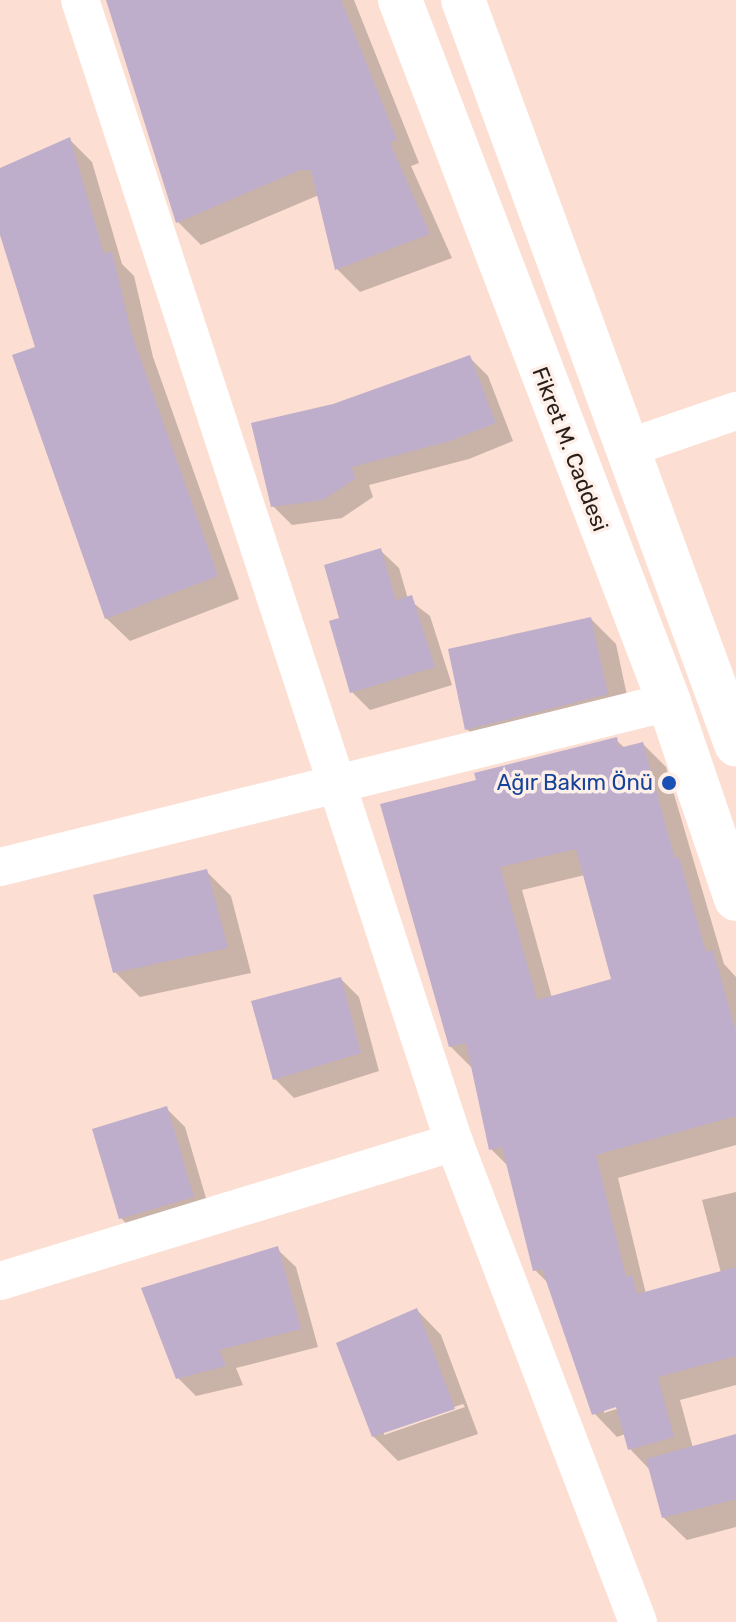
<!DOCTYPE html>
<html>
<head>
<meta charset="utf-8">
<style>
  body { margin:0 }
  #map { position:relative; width:736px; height:1622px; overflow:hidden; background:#fcdfd2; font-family:Rubik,sans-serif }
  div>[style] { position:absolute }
  .shadow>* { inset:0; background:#0003 }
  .building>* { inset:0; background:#beaecc }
  .minor>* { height:38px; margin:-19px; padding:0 19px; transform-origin:19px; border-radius:19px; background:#fff }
  .secondary>* { height:44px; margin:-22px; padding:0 22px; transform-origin:22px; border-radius:22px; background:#fff }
  .dots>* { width:22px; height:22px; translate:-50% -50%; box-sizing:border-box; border:4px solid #fef0e9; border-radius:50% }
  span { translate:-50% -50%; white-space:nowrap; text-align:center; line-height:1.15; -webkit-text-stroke:7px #fef0e9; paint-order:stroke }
  .street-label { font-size:22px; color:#2a1e18 }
  .transit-label { font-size:22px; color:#164399 }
  .right { translate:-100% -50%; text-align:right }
</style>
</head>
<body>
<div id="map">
  <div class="shadow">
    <div style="clip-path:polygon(108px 0,354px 0,419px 163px,411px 166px,452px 258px,360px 292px,337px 269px,319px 195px,201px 245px,178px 222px)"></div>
    <div style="clip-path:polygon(69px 139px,92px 162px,122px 264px,134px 276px,153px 357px,239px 599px,130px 641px,106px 618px,38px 348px,0 230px,0 170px)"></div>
    <div style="clip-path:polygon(470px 358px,488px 376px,513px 441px,469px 459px,369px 485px,373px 497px,342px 518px,292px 525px,273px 506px)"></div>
    <div style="clip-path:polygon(380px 550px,399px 568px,408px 599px,430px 616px,452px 685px,370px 710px,352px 692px,342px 619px)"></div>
    <div style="clip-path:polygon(591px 619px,616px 644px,632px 719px,492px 754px,467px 729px)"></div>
    <div style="clip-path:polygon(evenodd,616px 740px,626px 749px,643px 744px,666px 767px,724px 964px,736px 977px,736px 1145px,618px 1178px,646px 1294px,721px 1273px,702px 1200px,736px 1192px,736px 1385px,680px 1400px,693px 1448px,736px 1436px,736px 1527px,687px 1540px,663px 1517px,651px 1471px,630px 1449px,625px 1434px,617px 1437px,594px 1413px,550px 1285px,535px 1270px,510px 1168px,491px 1149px,474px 1070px,450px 1046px,478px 782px,616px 740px,585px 875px,614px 980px,552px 998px,522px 890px,585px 875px,616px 740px,625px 1402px,626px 1406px,604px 1413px,604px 1409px,625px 1402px)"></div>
    <div style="clip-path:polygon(206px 871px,231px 896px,251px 973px,140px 997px,115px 972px)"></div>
    <div style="clip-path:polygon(341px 979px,359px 997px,379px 1071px,294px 1098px,275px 1079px)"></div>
    <div style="clip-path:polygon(167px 1109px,185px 1127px,211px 1215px,139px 1237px,121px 1218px)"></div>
    <div style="clip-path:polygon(277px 1249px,296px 1267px,318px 1347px,236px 1368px,243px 1385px,196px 1396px,178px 1378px)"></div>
    <div style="clip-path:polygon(evenodd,417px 1310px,441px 1335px,478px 1434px,398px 1461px,373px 1436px,417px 1310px,463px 1404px,465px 1407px,384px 1435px,384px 1431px,463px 1404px)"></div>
  </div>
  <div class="building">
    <div style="clip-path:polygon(106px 0,341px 0,397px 140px,390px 143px,430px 234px,335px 270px,311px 170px,300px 170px,176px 223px)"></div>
    <div style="clip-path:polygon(70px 137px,104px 254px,112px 251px,131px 332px,218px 576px,105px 619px,12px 355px,35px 347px,0 235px,0 168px)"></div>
    <div style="clip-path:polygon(470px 355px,496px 423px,450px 441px,352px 467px,355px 479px,323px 500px,271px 507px,251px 423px,333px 404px)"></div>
    <div style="clip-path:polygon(381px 548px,396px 600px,412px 595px,435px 667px,350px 693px,329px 621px,339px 618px,324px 565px)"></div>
    <div style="clip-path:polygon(591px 617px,608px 694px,465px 730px,448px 649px)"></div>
    <div style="clip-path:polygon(evenodd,617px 737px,619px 748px,643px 742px,675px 859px,679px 857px,706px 952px,713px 950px,736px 1032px,736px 1116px,596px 1155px,626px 1277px,632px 1275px,637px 1294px,736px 1267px,736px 1356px,658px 1377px,674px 1437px,628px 1450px,616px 1407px,592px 1415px,542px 1269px,533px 1271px,502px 1147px,489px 1150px,466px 1043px,449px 1047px,380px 804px,476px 780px,474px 773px,617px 737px,576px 849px,611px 979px,537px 1000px,500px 867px,576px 849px)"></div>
    <div style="clip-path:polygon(207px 869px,228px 948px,113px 973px,93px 895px)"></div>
    <div style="clip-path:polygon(341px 977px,361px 1053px,273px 1080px,251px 1001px)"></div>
    <div style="clip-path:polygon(167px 1106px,194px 1197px,119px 1219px,92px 1129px)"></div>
    <div style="clip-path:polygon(278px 1246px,301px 1329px,219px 1350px,226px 1366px,176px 1379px,141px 1288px)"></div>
    <div style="clip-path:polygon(417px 1308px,455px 1409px,372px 1437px,336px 1343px)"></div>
    <div style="clip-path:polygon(736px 1434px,736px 1499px,662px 1518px,646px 1459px)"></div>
  </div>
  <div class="minor">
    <div style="left:80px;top:0;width:1202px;rotate:71.87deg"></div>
    <div style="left:454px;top:1142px;width:514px;rotate:69.03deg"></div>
    <div style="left:628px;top:448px;width:114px;rotate:-18.9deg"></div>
    <div style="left:0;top:867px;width:689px;rotate:-13.85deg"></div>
    <div style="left:0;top:1281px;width:475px;rotate:-17deg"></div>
  </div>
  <div class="secondary">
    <div style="left:400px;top:0;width:752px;rotate:69.03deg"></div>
    <div style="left:669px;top:702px;width:208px;rotate:71.2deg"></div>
    <div style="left:463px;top:0;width:793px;rotate:69.85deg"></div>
  </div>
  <div class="dots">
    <div style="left:669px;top:783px;background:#1a4fb4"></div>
  </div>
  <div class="street-label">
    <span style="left:570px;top:449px;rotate:69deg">Fikret M. Caddesi</span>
  </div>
  <div class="transit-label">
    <span class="right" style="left:653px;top:783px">Ağır Bakım Önü</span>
  </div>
</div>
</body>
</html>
